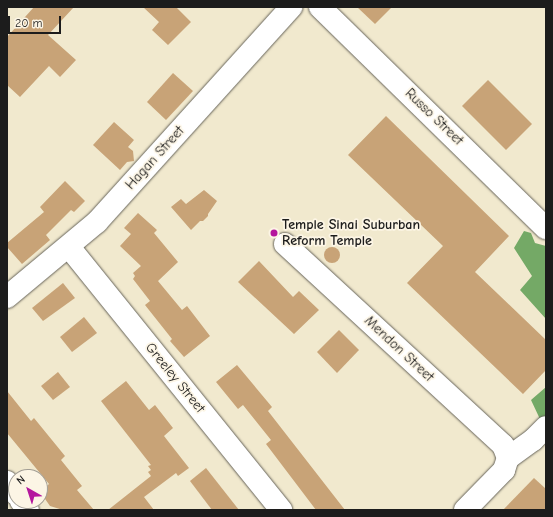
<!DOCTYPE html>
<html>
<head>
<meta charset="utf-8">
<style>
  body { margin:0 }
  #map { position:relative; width:553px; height:517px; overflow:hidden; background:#f1e9ce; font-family:"Comic Neue",sans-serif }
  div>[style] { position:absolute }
  .forest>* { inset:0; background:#74a966 }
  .building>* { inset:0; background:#c8a377 }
  .round { border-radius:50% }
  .roads { filter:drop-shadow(0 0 1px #67645a) drop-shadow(0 0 1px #67645a) }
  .minor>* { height:22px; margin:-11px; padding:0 11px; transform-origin:11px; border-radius:11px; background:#fff }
  .dots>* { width:11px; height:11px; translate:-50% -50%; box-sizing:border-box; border:2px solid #fcf5e5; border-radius:50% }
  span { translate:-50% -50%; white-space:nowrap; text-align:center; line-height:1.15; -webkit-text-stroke:3.5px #fcf5e5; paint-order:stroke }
  .street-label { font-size:14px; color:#1c1c1c }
  .poi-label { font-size:14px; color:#1c1c1c; font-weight:700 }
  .left { translate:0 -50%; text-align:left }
  .frame { position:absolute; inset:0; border:8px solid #1c1c1c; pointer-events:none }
  .north { position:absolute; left:8px; top:469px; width:40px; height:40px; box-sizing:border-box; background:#fcf5e5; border:1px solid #a29e95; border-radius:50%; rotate:321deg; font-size:11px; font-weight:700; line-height:16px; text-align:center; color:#1c1c1c }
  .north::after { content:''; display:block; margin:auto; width:14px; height:18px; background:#b5179e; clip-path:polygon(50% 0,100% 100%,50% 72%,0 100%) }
  .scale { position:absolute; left:8px; top:16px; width:53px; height:18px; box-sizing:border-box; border:2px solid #1c1c1c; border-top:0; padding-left:5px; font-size:12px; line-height:14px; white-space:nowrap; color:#1c1c1c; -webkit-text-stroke:3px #fcf5e5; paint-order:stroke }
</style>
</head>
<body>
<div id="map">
  <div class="forest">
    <div style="clip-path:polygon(524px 231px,531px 233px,535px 243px,546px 246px,546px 319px,520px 290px,532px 276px,514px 248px)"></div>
    <div style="clip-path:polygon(546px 387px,546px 442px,538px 424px,539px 417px,531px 400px)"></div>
  </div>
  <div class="building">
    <div style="clip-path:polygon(34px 7px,74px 7px,48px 35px,76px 60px,60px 77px,49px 66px,20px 97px,7px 85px,7px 37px)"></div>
    <div style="clip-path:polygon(143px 7px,176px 7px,191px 22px,168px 45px,152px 30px,159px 22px)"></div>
    <div style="clip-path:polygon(357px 7px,392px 7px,375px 24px)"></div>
    <div style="clip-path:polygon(173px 73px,193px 91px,166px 120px,147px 102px)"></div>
    <div style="clip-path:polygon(488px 80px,532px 124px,506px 150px,462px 106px)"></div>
    <div style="clip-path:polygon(386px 116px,509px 236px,475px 272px,546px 340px,546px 370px,523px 394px,407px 283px,443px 246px,348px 155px)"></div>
    <div style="clip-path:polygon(114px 122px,134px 140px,128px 147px,133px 151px,134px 161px,127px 162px,120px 170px,93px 145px)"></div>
    <div style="clip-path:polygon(65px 181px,85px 201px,74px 212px,71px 210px,46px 235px,50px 240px,22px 264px,7px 247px,7px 243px,44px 212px,40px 207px)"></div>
    <div style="clip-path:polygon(204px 190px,217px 201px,208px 214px,208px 216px,203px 221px,200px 221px,191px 230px,171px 207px,181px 199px,186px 204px)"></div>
    <div style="clip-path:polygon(138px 213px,157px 230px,154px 233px,178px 262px,158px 281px,182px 310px,187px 306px,210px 336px,184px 357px,170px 341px,172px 339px,145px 305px,150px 301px,133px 279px,135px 276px,133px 273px,141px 266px,120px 246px,131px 234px,124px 228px)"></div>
    <div class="round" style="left:324px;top:247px;width:16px;height:16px"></div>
    <div style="clip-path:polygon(259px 261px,293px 297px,299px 291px,319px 310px,294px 334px,238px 282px)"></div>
    <div style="clip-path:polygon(63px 283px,75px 298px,43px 321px,32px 308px)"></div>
    <div style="clip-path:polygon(84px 317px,97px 333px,72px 352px,60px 337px)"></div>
    <div style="clip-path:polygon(339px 330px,359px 350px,337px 373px,317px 352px)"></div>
    <div style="clip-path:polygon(237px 365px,272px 407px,268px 411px,345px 510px,316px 510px,266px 444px,271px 440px,243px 405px,238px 409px,216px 382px)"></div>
    <div style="clip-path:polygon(58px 372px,70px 387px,53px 400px,41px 386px)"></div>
    <div style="clip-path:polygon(126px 381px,149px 410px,155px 405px,173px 428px,164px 436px,189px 468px,178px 476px,176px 473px,144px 497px,154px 510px,108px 510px,151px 476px,148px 472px,151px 470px,148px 466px,151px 465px,101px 401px)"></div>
    <div style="clip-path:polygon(7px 391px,31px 421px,34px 418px,65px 456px,61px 460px,82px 486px,77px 490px,94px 510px,63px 510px,50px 506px,43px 496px,45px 495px,41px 491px,49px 484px,7px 433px)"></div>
    <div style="clip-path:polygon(206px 468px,239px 510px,212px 510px,190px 481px)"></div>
    <div style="clip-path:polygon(534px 478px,546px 489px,546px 510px,503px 510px)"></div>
  </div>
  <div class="roads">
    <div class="minor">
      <div style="left:320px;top:7px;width:316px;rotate:44.4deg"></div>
      <div style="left:285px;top:244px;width:297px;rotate:42.7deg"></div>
      <div style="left:503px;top:445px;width:14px;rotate:69deg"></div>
      <div style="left:69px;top:247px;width:338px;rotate:51.1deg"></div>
      <div style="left:7px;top:297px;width:117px;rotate:-39.8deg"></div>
      <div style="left:97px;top:222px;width:290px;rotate:-47.9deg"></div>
      <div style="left:508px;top:458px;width:31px;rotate:-36deg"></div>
      <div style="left:533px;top:440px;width:18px;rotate:-45deg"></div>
      <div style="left:7px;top:482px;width:15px;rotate:53deg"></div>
      <div style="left:21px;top:501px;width:11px;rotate:52deg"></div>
      <div style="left:465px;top:510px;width:56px;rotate:-45.7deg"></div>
      <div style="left:504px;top:470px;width:13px;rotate:-72deg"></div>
    </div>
  </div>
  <div class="dots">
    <div style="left:274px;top:233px;background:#b5179e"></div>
  </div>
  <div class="street-label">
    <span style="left:434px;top:117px;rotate:44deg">Russo Street</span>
    <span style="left:155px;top:158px;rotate:-48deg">Hagan Street</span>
    <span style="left:399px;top:349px;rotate:43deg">Mendon Street</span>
    <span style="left:175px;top:378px;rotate:51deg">Greeley Street</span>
  </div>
  <div class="poi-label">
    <span class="left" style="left:282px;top:233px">Temple Sinai Suburban<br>Reform Temple</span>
  </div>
  <div class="frame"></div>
  <div class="north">N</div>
  <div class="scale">20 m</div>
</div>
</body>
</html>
